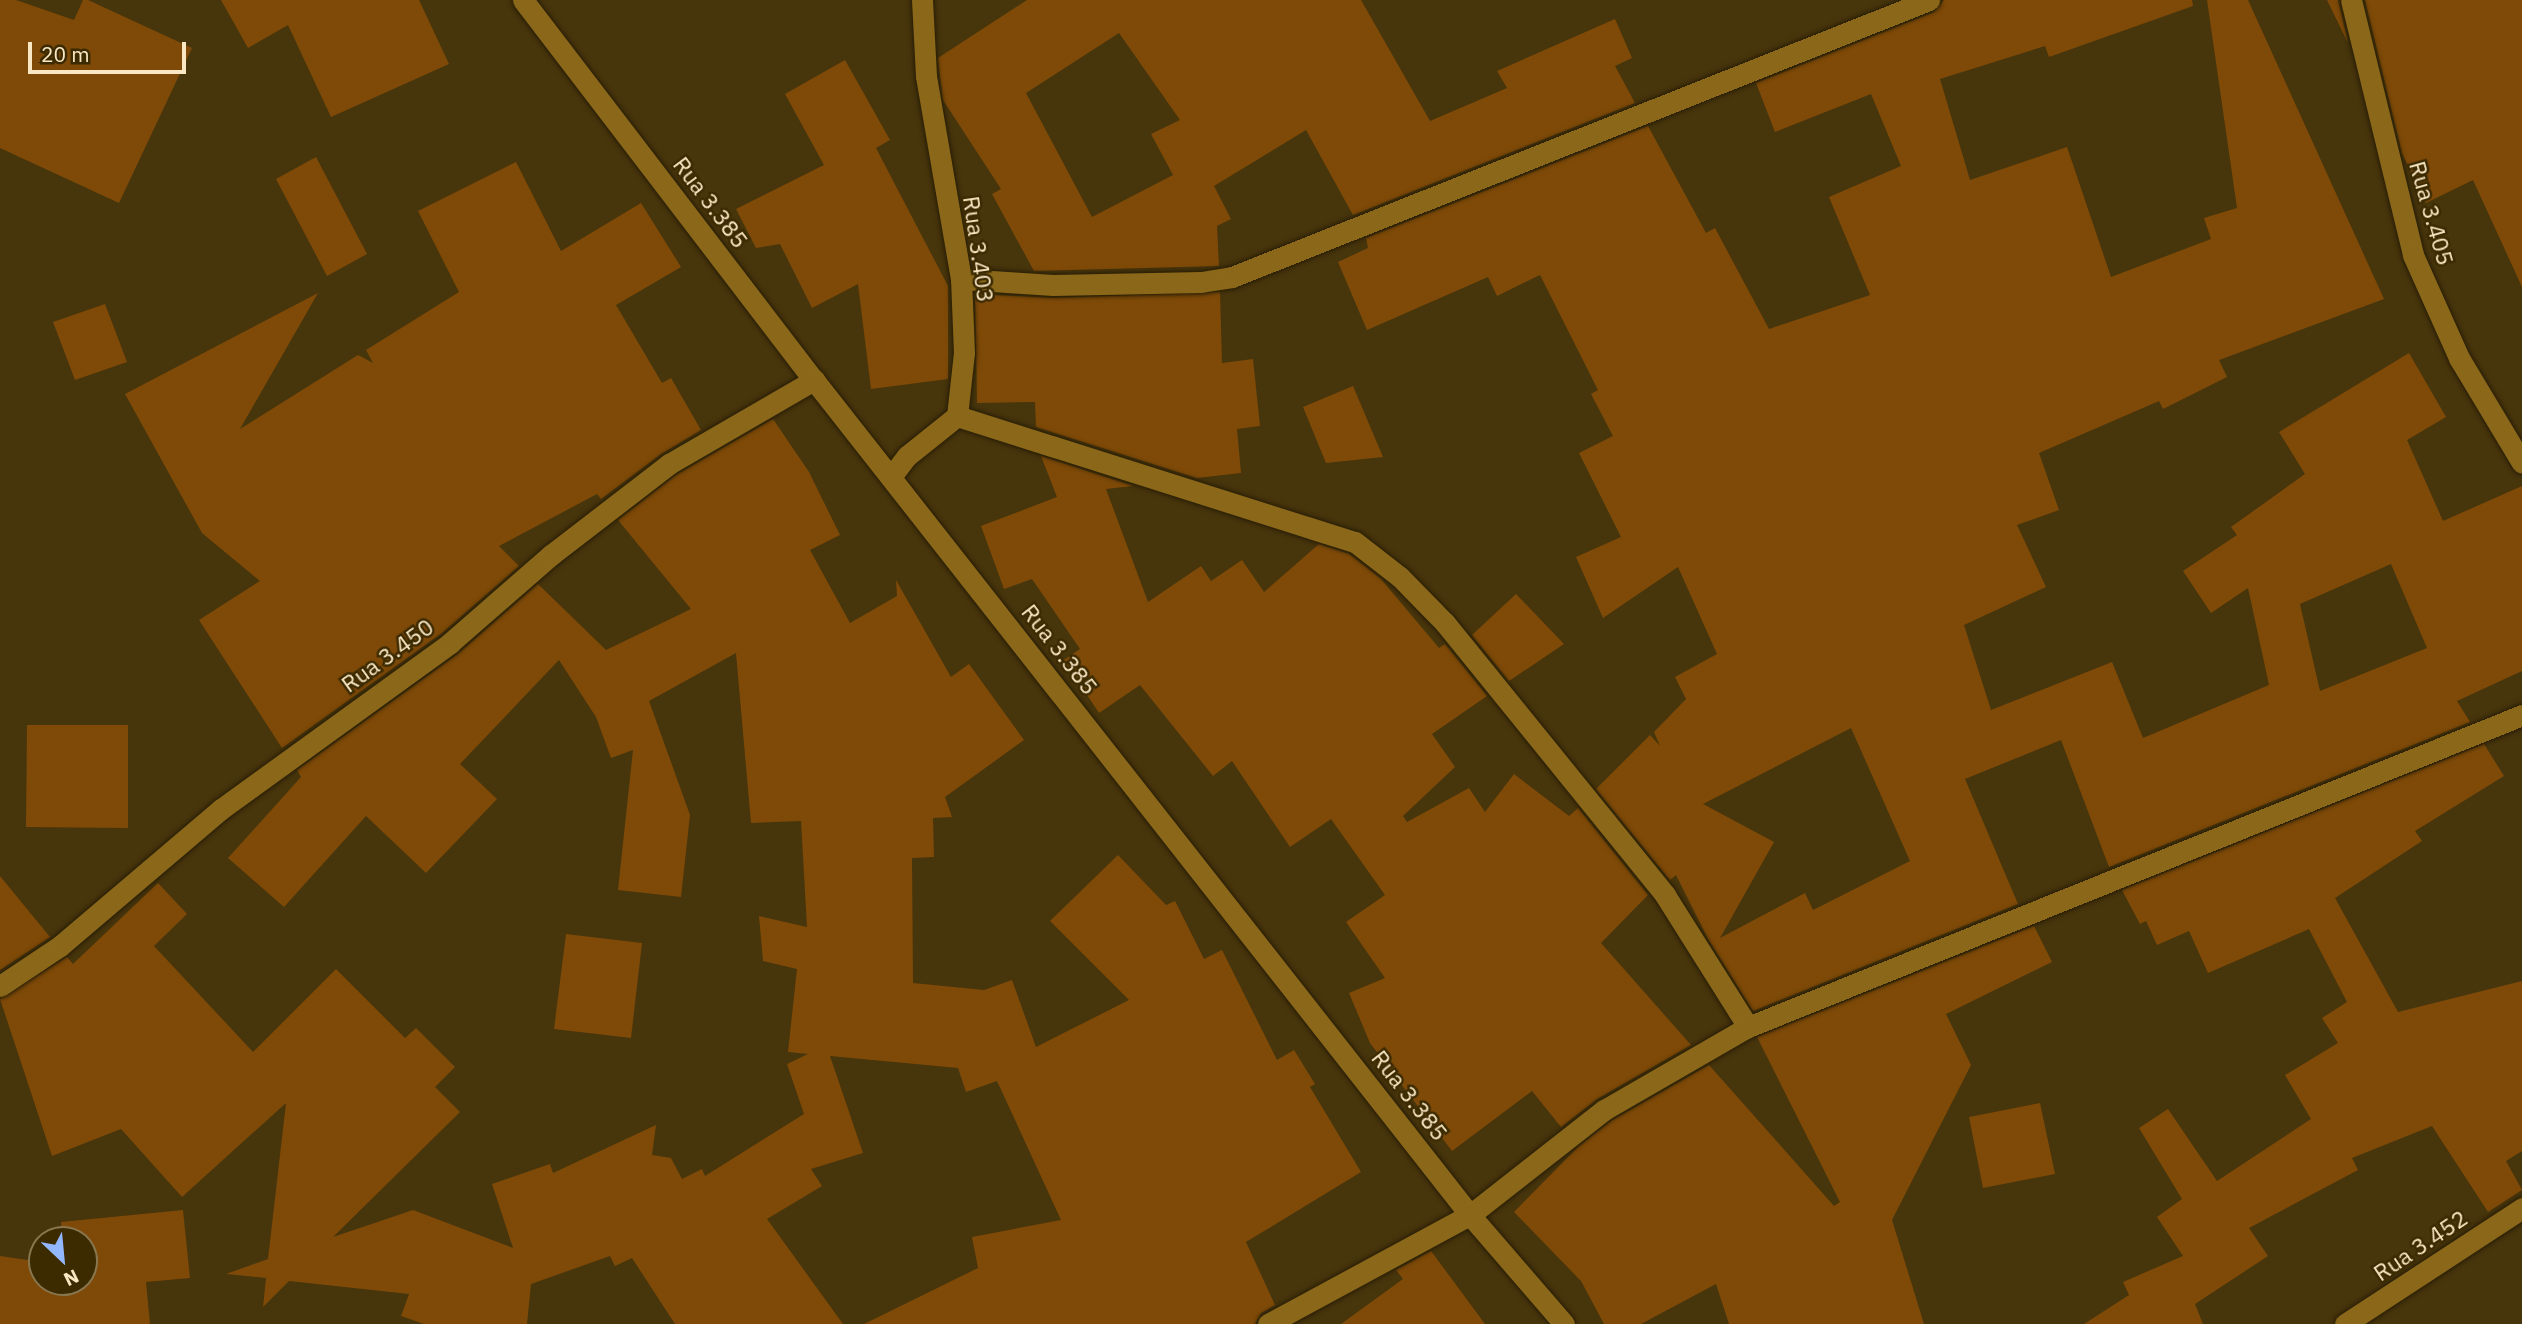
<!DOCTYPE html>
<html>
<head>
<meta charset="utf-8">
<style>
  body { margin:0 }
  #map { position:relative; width:2522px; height:1324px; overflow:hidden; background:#47350c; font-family:"IBM Plex Sans",sans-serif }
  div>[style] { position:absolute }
  .building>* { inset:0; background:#7f4a08 }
  .roads { filter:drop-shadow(0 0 2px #281d06) drop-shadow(0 0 2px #281d06) }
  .minor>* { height:21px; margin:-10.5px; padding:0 10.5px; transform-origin:10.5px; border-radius:10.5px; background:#8b6819 }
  span { translate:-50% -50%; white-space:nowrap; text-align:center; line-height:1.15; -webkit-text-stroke:5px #3c2a01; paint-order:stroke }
  .street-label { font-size:23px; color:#fae7c3 }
  .north { position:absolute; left:28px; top:1226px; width:70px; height:70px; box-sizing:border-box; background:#3c2a01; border:2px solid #88764f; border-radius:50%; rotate:154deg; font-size:19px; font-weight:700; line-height:28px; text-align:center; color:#fae7c3 }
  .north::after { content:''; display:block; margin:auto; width:24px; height:32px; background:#93b7fd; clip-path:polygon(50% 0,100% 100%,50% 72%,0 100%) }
  .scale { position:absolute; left:28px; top:42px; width:158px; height:32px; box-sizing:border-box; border:4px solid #fae7c3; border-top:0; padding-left:9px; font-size:21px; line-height:24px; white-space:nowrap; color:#fae7c3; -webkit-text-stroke:5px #3c2a01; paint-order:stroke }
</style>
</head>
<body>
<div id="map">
  <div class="building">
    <div style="clip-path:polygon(0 0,16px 0,74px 20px,83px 0,88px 0,192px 48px,119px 203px,0 148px)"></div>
    <div style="clip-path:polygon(221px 0,419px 0,449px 64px,331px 117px,288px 25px,248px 48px)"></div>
    <div style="clip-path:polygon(evenodd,1027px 0,1361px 0,1430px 121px,1507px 88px,1497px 71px,1615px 19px,1632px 58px,1615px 66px,1635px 103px,1353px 215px,1306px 130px,1214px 186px,1231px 219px,1217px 226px,1219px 266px,1034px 271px,992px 194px,1001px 189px,943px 100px,938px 58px,1027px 0,1119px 33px,1180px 120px,1151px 134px,1173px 175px,1092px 217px,1026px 93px,1119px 33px)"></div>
    <div style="clip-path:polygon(evenodd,1944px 0,2192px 0,2193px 6px,2049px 57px,2045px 46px,1940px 79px,1970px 180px,2067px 147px,2111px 277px,2211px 239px,2204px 218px,2237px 208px,2207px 0,2248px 0,2384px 299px,2219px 360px,2227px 377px,2163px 409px,2159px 401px,2039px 453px,2059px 510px,2017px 525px,2046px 587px,1964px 625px,1991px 710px,2112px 662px,2143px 738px,2269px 685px,2248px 588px,2211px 613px,2183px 571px,2237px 535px,2231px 527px,2305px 474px,2279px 432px,2409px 353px,2446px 417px,2407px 440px,2443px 521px,2522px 486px,2522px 671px,2457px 701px,2470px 722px,2109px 867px,2061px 740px,1965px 779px,2018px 904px,1753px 1011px,1707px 937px,1676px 875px,1670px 880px,1596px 789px,1650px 735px,1660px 746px,1654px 732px,1686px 699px,1675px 677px,1717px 654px,1678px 567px,1603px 618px,1576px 557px,1621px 537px,1579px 453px,1613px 436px,1591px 394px,1598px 390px,1540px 275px,1497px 296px,1488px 277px,1367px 330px,1338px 262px,1368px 248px,1366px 238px,1648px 126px,1706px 233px,1715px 228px,1769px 329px,1870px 295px,1829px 197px,1901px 166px,1871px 94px,1775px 132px,1756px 83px,1934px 12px,1944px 0,2391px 564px,2427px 648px,2320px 691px,2300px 604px,2391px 564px,1944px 0,1851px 728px,1910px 861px,1813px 910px,1805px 893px,1720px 938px,1774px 842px,1703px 804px,1851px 728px)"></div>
    <div style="clip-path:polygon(2327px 0,2338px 0,2348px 43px)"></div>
    <div style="clip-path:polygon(2365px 0,2522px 0,2522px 287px,2473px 180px,2426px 203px,2402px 153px)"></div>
    <div style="clip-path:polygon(845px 60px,890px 140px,876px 148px,948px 286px,948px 379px,871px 389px,858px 284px,812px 308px,780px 244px,756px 248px,736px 209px,824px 165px,785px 94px)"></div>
    <div style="clip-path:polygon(316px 157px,367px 254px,327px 276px,276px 179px)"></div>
    <div style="clip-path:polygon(516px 162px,561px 251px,641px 203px,681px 267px,616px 305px,662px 383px,671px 378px,701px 430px,661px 454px,601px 499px,597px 494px,499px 546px,519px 566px,442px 633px,282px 748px,199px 620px,260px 581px,202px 533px,125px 394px,318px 293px,240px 429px,358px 355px,373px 363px,366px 350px,459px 292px,418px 211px)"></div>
    <div style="clip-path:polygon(1220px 292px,1222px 363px,1253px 359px,1260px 426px,1237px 429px,1241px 473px,1197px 478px,1036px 427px,1035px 402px,977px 403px,975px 294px,1053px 298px)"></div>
    <div style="clip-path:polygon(105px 304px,127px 362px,75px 380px,53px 322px)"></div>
    <div style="clip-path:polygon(1353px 386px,1383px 457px,1326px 463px,1303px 407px)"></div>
    <div style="clip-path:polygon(773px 419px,809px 472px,840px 535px,810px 550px,850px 623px,897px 596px,896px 580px,951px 677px,969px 664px,1024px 740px,945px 797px,952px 817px,933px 818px,934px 857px,912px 858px,913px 983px,984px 990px,1012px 980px,1036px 1047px,1129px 1000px,1050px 921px,1118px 855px,1166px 905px,1175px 901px,1204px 959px,1222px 950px,1277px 1060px,1294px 1050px,1315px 1084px,1310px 1087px,1361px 1172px,1246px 1242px,1275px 1305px,1261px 1313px,1255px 1324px,864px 1324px,978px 1268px,972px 1237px,1061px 1220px,997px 1081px,966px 1092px,958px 1068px,830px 1056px,863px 1153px,811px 1169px,822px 1186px,767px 1219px,843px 1324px,675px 1324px,632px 1258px,615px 1266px,610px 1256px,531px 1284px,527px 1324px,424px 1324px,401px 1316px,409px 1294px,289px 1281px,263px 1307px,266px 1278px,226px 1274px,268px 1259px,286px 1103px,182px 1197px,121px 1129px,52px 1156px,0 999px,67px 957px,73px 964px,158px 883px,187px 914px,154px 946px,253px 1052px,336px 969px,405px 1038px,416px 1028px,455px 1067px,435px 1087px,460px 1112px,333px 1237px,413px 1210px,513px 1248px,492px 1184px,550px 1164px,553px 1173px,656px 1125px,652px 1155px,671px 1158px,682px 1179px,702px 1169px,705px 1176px,804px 1114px,787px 1064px,808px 1054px,788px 1052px,797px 969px,763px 961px,759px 916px,807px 927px,801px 821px,751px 823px,736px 653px,649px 701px,690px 815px,681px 897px,618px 890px,633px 750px,611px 758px,596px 717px,559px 660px,460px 764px,497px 799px,426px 873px,366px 816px,284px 907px,228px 858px,301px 777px,297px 770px,458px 654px,538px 584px,606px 650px,691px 609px,618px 520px,676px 475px)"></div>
    <div style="clip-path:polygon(1041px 456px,1133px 486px,1106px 489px,1148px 602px,1201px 566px,1211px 581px,1242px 560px,1264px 592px,1319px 544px,1349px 554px,1381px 579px,1439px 648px,1445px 644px,1487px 696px,1432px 734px,1455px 767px,1403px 816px,1407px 822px,1469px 788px,1485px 812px,1514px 774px,1569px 816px,1578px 808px,1648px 895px,1601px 943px,1691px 1045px,1597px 1099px,1561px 1127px,1532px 1091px,1452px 1151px,1370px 1043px,1349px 993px,1385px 978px,1346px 922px,1385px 895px,1331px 819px,1290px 847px,1232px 761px,1213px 776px,1140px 685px,1099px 713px,1064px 660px,1080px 649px,1032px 579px,1004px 589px,981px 526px,1057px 497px)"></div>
    <div style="clip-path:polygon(1516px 594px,1564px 644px,1509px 681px,1472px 635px)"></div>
    <div style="clip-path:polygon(27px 725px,128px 725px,128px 828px,26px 827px)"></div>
    <div style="clip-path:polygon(2484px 744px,2504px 776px,2415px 831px,2422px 841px,2335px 898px,2398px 1012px,2522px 981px,2522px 1151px,2506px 1161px,2522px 1190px,2488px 1212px,2432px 1126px,2352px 1158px,2358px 1170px,2249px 1228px,2268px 1256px,2195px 1304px,2203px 1324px,2084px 1324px,2129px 1295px,2123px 1282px,2183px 1256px,2157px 1217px,2182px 1199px,2139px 1128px,2168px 1109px,2217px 1181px,2311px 1119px,2285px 1075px,2338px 1043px,2322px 1018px,2347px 1002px,2309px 929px,2208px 973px,2189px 931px,2157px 945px,2146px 921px,2140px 924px,2122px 890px)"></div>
    <div style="clip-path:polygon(0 876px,50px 937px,0 970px)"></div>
    <div style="clip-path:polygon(2034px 926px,2052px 962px,1946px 1014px,1971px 1065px,1892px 1220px,1924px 1324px,1729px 1324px,1716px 1284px,1641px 1324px,1604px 1324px,1581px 1281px,1514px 1212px,1578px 1147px,1611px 1121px,1709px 1065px,1834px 1206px,1840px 1202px,1757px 1037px)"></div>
    <div style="clip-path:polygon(566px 934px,642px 943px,631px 1038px,554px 1029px)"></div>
    <div style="clip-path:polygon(2040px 1103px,2055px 1174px,1983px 1188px,1969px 1117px)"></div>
    <div style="clip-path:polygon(183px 1210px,190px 1278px,146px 1282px,150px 1324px,0 1324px,0 1256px,42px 1262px,42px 1282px,84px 1282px,84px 1240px,62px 1240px,61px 1222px)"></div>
    <div style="clip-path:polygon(1431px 1251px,1485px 1324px,1341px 1324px,1403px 1279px,1396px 1270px)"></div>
  </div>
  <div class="roads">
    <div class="minor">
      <div style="left:523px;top:0;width:479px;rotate:52.6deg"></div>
      <div style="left:814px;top:380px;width:1062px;rotate:51.85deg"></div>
      <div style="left:1470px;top:1215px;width:144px;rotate:49.2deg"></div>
      <div style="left:2351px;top:0;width:262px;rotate:76.3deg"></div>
      <div style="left:2413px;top:255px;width:113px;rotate:65.9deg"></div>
      <div style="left:2459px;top:358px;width:122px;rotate:59deg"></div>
      <div style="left:961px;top:279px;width:92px;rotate:3.7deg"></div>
      <div style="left:1053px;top:285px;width:148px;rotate:-1.2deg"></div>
      <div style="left:1201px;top:282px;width:31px;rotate:-9deg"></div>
      <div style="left:1232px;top:277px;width:750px;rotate:-21.67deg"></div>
      <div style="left:957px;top:416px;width:417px;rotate:17.6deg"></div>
      <div style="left:1355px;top:542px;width:57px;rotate:37.9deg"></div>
      <div style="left:1400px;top:577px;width:64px;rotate:45.6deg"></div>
      <div style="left:1445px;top:623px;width:350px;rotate:51deg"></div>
      <div style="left:1665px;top:895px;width:156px;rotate:57.8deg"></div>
      <div style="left:891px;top:477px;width:26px;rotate:-53deg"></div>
      <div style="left:907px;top:456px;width:64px;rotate:-38.7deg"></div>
      <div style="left:957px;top:416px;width:63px;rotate:-83.7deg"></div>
      <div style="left:964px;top:353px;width:74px;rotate:-92.3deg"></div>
      <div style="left:961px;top:279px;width:206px;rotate:-99.8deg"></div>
      <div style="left:926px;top:76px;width:76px;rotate:-93deg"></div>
      <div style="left:0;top:986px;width:72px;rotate:-33.7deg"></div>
      <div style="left:60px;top:946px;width:211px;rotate:-40.4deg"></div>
      <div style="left:221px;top:809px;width:283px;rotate:-35.9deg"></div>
      <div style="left:450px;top:643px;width:134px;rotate:-41.1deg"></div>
      <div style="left:551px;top:555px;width:149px;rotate:-37.6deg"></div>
      <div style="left:669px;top:464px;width:168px;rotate:-30.1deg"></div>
      <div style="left:1268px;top:1324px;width:230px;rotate:-28.4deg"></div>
      <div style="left:1470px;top:1215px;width:170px;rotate:-38.1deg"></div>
      <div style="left:1604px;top:1110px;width:166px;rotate:-30deg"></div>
      <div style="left:1748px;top:1027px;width:835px;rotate:-21.95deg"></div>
      <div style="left:2345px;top:1324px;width:212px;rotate:-33.2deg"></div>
    </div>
  </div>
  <div class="street-label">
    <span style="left:711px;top:202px;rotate:53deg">Rua 3.385</span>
    <span style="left:2432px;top:213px;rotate:74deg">Rua 3.405</span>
    <span style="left:979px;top:249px;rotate:82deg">Rua 3.403</span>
    <span style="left:1060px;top:649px;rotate:52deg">Rua 3.385</span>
    <span style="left:387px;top:655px;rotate:-36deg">Rua 3.450</span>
    <span style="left:1410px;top:1095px;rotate:52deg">Rua 3.385</span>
    <span style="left:2420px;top:1245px;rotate:-34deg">Rua 3.452</span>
  </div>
  <div class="north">N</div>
  <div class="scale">20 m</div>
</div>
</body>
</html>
